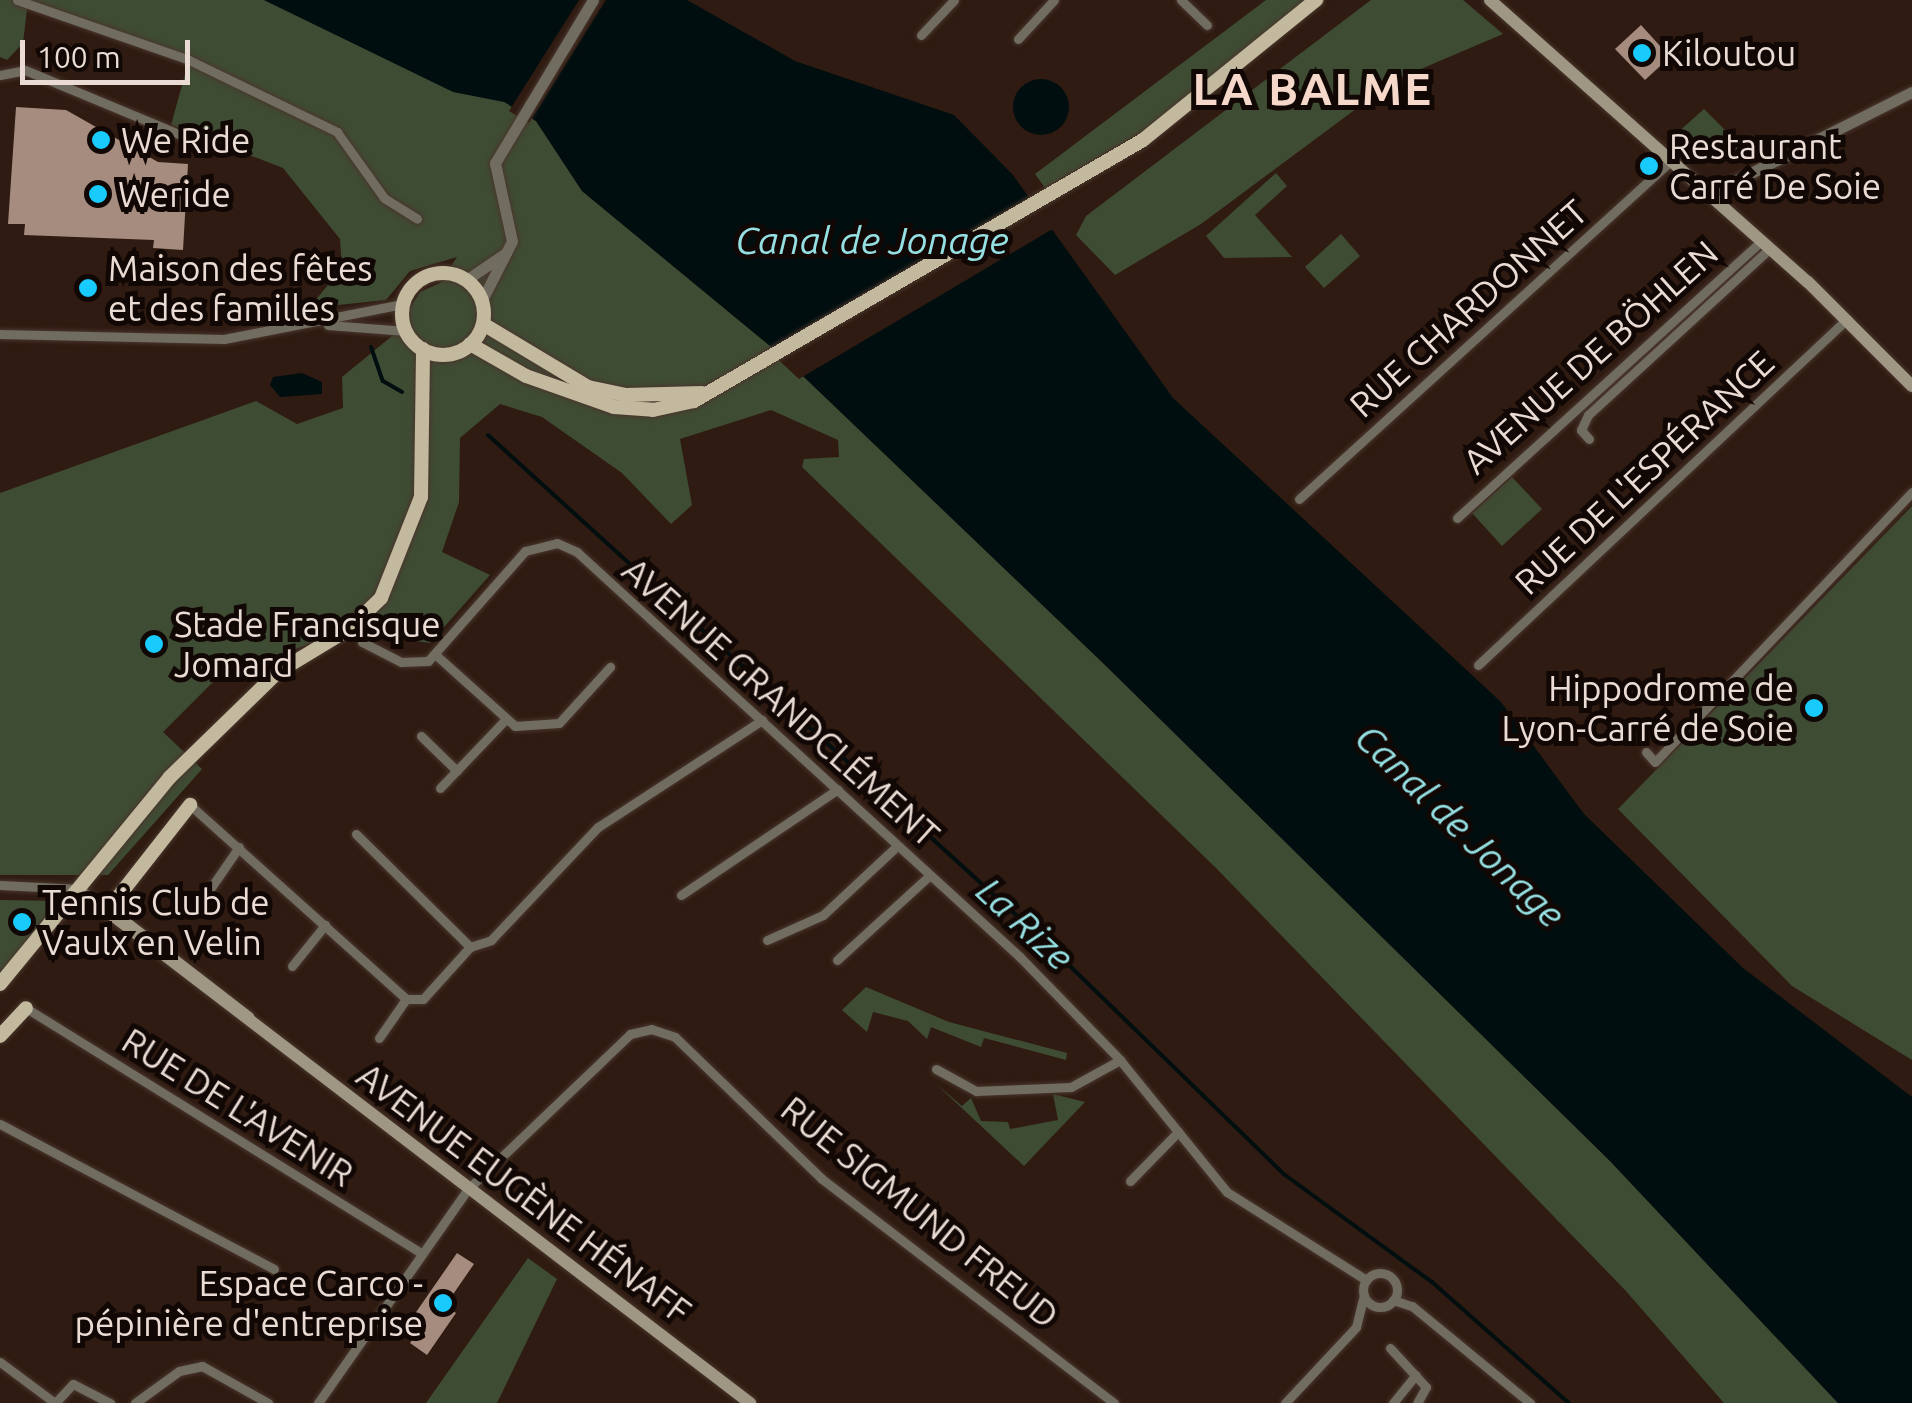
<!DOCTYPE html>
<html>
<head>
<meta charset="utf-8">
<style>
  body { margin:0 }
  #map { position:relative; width:1912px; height:1403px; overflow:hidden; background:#2f1b11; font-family:Ubuntu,sans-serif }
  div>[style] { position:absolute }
  .green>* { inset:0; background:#3f4c34 }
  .water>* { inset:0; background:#000e0f }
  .round { border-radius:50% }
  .pier>* { inset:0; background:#2f1b11 }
  .stream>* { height:4px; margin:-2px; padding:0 2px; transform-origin:2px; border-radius:2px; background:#000e0f }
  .building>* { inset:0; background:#a68c7f }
  .roads { filter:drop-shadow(0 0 2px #49362c) drop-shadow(0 0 2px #49362c) }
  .minor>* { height:9px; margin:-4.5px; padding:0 4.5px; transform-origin:4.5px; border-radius:4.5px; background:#716c60 }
  .minor>.ring { margin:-4.5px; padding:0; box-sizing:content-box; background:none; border:9px solid #716c60; border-radius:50% }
  .tertiary>* { height:11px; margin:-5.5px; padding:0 5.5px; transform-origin:5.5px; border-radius:5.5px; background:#716c60 }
  .secondary>* { height:12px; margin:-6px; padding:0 6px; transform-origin:6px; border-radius:6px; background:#9f9784 }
  .primary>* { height:14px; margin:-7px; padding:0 7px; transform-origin:7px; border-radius:7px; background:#c3b99f }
  .primary>.ring { margin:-7px; padding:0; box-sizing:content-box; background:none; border:14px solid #c3b99f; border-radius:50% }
  .dots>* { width:28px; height:28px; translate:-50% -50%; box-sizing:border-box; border:5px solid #110805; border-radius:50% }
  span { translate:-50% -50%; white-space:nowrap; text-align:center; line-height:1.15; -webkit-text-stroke:10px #110805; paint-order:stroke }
  .poi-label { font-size:35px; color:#eadcd4 }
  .left { translate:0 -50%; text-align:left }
  .right { translate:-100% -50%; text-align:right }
  .street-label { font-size:35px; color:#eadcd4 }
  .water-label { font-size:38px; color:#95dfe2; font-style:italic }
  .district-label { font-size:45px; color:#f5d8ca; font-weight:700; letter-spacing:2.5px }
  .scale { position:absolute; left:20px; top:40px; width:170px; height:45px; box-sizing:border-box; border:5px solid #eadcd4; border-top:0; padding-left:12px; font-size:30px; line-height:35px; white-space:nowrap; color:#eadcd4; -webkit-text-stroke:8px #110805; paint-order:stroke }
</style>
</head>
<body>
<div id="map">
  <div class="green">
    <div style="clip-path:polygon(0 0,264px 0,453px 91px,504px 101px,536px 121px,582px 191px,781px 355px,1103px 663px,1610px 1161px,1838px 1403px,1724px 1403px,1625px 1290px,1216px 868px,802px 467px,804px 459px,839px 457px,838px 440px,771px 410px,680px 439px,692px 505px,671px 524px,622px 473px,542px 417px,500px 404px,460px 438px,459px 502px,442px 552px,490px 575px,430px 643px,401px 639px,394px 626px,334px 621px,321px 640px,219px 676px,163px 732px,202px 769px,108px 875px,0 875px,0 493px,256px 401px,297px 424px,343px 408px,342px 377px,392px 336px,420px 292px,440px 283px,457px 257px,410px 271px,386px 300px,309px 308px,342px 268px,340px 239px,283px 168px,171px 125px,189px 60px,28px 1px,23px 43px,7px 60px,0 57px)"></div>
    <div style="clip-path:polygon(1266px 0,1309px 0,1148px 128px,1045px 188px,1035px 174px)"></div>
    <div style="clip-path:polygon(1371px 0,1463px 0,1503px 34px,1395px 80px,1201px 224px,1115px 275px,1076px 235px,1086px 216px)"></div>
    <div style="clip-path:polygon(1704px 109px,1743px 148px,1746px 156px,1695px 152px,1676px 134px)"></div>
    <div style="clip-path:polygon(1276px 173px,1287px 186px,1255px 215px,1292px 257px,1224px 258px,1206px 236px)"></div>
    <div style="clip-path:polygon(1341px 234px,1360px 256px,1324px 288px,1305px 267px)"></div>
    <div style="clip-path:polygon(1512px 477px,1542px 509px,1502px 546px,1472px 513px)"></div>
    <div style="clip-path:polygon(1912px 506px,1912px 1060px,1792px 986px,1618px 809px)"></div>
    <div style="clip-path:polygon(0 900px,63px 901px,0 972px)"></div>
    <div style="clip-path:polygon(866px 987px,949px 1022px,1067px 1053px,1066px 1060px,984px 1038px,981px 1047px,931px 1027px,927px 1039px,908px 1021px,873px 1012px,867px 1032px,842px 1010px)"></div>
    <div style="clip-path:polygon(935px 1083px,962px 1106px,971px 1098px,981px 1121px,1008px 1122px,1010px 1129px,1058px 1120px,1053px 1094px,1085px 1102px,1024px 1166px)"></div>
    <div style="clip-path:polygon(528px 1258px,557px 1279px,497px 1403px,426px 1403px)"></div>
  </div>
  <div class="water">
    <div style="clip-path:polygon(264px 0,687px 0,795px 61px,954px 115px,1013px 175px,1173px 398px,1501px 702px,1584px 814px,1743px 968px,1912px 1097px,1912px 1403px,1838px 1403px,1610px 1161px,1103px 663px,781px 355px,582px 191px,536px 121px,504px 102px,453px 92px)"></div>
    <div class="round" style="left:1013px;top:79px;width:56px;height:56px"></div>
    <div style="clip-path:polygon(302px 373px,322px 382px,322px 394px,280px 397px,270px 385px,273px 377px)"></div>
  </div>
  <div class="pier">
    <div style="clip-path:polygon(579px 0,606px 0,529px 123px,509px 111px)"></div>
    <div style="clip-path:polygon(1033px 195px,1056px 227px,799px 379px,770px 352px)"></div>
  </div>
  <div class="stream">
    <div style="left:371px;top:347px;width:36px;rotate:71deg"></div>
    <div style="left:383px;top:381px;width:22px;rotate:30deg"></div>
    <div style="left:488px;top:435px;width:743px;rotate:42.27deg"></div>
    <div style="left:1038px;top:935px;width:344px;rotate:44.2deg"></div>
    <div style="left:1285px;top:1175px;width:182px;rotate:36.1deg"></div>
    <div style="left:1432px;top:1282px;width:183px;rotate:41.5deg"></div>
  </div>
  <div class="building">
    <div style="clip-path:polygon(1641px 25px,1670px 57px,1645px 80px,1615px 49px)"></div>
    <div style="clip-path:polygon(16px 107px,66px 110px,158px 162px,188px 164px,183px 250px,153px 248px,154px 240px,24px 235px,25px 224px,8px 224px)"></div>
    <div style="clip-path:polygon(457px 1253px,474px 1264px,445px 1306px,456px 1313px,427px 1355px,410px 1343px,423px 1325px,412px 1318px)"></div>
  </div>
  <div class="roads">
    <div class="minor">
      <div style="left:17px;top:0;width:182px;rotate:19.2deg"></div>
      <div style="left:189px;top:60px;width:165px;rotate:25.9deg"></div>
      <div style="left:337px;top:132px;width:81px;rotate:54.5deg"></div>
      <div style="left:384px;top:198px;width:39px;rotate:32deg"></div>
      <div style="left:1181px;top:0;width:36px;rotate:44deg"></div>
      <div style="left:921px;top:35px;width:48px;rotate:-46.7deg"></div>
      <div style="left:1018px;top:39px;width:53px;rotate:-47.3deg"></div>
      <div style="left:0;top:75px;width:25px;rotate:-11deg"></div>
      <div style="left:25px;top:70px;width:187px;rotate:22.6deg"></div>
      <div style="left:328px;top:325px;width:78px;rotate:4.4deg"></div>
      <div style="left:0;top:334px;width:224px;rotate:1.3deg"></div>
      <div style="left:224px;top:339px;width:182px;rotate:-11.1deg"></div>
      <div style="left:1589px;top:439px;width:12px;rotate:-132deg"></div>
      <div style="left:1581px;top:430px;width:17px;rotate:-65deg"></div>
      <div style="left:1588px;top:415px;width:247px;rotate:-42.5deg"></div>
      <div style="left:1299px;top:499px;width:507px;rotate:-42.28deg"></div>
      <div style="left:1457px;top:518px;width:413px;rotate:-42.3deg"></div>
      <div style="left:362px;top:642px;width:44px;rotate:27.1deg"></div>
      <div style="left:401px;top:662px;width:27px;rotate:-2deg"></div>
      <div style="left:428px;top:661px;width:147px;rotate:-48.6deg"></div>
      <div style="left:525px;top:551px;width:33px;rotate:-14deg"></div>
      <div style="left:557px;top:543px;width:22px;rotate:24deg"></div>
      <div style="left:577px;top:552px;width:600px;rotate:42.43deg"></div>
      <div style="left:1020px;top:957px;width:144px;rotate:45.8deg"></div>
      <div style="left:1120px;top:1060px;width:170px;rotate:51deg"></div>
      <div style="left:1227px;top:1192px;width:165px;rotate:32.3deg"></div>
      <div style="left:437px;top:656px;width:105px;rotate:41.9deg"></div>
      <div style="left:515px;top:726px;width:44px;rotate:-3.9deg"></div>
      <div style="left:559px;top:723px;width:76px;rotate:-47.7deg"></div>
      <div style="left:1478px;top:665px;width:506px;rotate:-43.16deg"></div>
      <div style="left:421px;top:736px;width:50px;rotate:44.2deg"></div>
      <div style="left:1646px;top:752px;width:13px;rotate:48deg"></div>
      <div style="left:1655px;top:762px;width:373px;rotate:-46.4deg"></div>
      <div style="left:440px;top:788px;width:93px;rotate:-46.3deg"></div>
      <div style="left:190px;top:805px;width:290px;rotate:41.9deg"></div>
      <div style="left:406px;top:999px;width:17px"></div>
      <div style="left:423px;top:999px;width:70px;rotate:-47.9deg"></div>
      <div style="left:356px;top:834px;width:161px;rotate:44.7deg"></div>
      <div style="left:0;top:885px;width:80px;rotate:2.9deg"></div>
      <div style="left:80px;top:889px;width:35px;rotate:39deg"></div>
      <div style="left:210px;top:889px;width:51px;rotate:-55.4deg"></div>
      <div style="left:681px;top:895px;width:189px;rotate:-34deg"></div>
      <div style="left:767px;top:940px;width:61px;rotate:-24.1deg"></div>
      <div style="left:823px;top:915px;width:101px;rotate:-43deg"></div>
      <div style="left:470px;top:947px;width:22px;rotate:-18deg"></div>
      <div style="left:491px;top:940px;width:156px;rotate:-46.6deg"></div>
      <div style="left:598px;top:827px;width:196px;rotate:-33.1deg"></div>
      <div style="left:837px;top:960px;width:126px;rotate:-42.4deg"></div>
      <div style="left:292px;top:966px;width:53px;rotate:-51.2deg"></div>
      <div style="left:26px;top:1008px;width:465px;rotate:31.8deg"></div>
      <div style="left:379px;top:1038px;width:47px;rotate:-55.3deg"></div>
      <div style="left:936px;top:1069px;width:46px;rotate:28.8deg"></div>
      <div style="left:976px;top:1091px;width:95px;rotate:-2.4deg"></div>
      <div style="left:1071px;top:1087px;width:56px;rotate:-28.9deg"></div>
      <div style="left:0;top:1124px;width:310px;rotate:27.9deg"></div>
      <div style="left:1130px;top:1181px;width:69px;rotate:-45.6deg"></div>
      <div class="ring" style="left:1363px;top:1273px;width:25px;height:25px"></div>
      <div style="left:1393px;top:1300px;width:20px;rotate:18deg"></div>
      <div style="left:1412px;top:1306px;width:153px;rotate:39.4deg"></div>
      <div style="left:1390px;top:1348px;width:53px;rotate:47.3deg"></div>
      <div style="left:1426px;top:1387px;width:18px;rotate:119deg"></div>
      <div style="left:0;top:1362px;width:69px;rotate:36.7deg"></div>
      <div style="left:55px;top:1403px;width:26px;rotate:-47deg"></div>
      <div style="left:73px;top:1384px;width:42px;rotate:27.2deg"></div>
      <div style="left:135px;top:1403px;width:54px;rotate:-36deg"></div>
      <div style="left:179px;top:1371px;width:24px;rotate:-12deg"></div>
      <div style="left:202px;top:1366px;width:76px;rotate:29.3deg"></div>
      <div style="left:318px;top:1403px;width:261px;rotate:-55deg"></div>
      <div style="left:468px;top:1189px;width:224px;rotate:-43.7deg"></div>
      <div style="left:630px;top:1034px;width:22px;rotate:-13deg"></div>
      <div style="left:651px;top:1029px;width:25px;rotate:18deg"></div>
      <div style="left:675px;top:1037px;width:204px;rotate:44deg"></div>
      <div style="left:822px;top:1179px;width:368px;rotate:37.5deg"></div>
      <div style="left:1285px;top:1403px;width:104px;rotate:-46.9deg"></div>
      <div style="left:1356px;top:1327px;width:33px;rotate:-76deg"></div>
      <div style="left:1393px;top:1403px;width:36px;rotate:-51deg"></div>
    </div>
    <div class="tertiary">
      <div style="left:1711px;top:193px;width:225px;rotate:-26.7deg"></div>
      <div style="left:466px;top:280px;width:48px;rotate:-34deg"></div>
      <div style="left:482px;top:300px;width:66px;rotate:-63deg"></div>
      <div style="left:512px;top:241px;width:80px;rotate:-102.3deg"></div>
      <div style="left:495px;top:163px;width:190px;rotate:-59deg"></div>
    </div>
    <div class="secondary">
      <div style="left:1490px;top:0;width:425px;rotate:41.6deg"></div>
      <div style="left:1808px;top:282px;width:147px;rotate:45deg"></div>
      <div style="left:107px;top:911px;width:810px;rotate:37.42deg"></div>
      <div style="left:122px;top:920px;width:160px;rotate:37.7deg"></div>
    </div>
    <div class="primary">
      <div class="ring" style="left:402px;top:273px;width:68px;height:68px"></div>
      <div style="left:483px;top:324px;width:122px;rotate:31deg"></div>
      <div style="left:588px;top:387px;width:39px;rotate:12deg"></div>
      <div style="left:626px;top:395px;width:76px;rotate:-1.5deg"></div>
      <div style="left:470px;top:344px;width:64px;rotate:29.7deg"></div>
      <div style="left:526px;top:376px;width:93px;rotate:19.4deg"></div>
      <div style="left:614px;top:407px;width:39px;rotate:4deg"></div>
      <div style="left:653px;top:410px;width:42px;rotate:-12.4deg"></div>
      <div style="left:694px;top:401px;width:519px;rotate:-30.17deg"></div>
      <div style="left:1143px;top:140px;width:223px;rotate:-39deg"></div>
      <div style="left:107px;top:911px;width:135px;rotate:-51.9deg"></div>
      <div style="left:0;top:984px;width:268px;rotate:-50.6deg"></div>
      <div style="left:170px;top:777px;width:151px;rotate:-44.2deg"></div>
      <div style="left:278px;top:672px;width:83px;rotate:-31.2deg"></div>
      <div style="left:349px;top:629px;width:45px;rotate:-44.1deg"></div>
      <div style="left:381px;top:598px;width:109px;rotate:-68.4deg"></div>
      <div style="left:421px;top:497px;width:148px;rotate:-89.2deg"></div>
      <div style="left:0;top:1036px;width:38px;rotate:-47deg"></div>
    </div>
  </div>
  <div class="dots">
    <div style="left:1642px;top:53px;background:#19cafc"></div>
    <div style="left:101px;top:140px;background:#19cafc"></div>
    <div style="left:1649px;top:166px;background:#19cafc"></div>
    <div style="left:98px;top:194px;background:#19cafc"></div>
    <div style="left:88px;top:288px;background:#19cafc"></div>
    <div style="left:154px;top:644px;background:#19cafc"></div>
    <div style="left:1814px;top:708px;background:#19cafc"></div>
    <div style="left:22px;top:922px;background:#19cafc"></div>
    <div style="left:443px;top:1303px;background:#19cafc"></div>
  </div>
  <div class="poi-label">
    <span class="left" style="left:1662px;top:53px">Kiloutou</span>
    <span class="left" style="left:121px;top:140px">We Ride</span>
    <span class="left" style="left:1669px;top:166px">Restaurant<br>Carré De Soie</span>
    <span class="left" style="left:118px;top:194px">Weride</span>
    <span class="left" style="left:108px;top:288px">Maison des fêtes<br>et des familles</span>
    <span class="left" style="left:174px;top:644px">Stade Francisque<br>Jomard</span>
    <span class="right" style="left:1794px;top:708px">Hippodrome de<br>Lyon-Carré de Soie</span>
    <span class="left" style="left:42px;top:922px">Tennis Club de<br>Vaulx en Velin</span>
    <span class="right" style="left:423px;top:1303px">Espace Carco -<br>pépinière d'entreprise</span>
  </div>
  <div class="street-label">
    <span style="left:1468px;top:308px;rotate:-42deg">RUE CHARDONNET</span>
    <span style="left:1590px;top:357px;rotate:-42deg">AVENUE DE BÖHLEN</span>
    <span style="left:1644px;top:472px;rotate:-43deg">RUE DE L'ESPÉRANCE</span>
    <span style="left:781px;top:702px;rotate:42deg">AVENUE GRANDCLÉMENT</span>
    <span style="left:238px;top:1107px;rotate:32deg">RUE DE L'AVENIR</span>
    <span style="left:524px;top:1193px;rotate:37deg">AVENUE EUGÈNE HÉNAFF</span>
    <span style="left:920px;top:1212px;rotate:39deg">RUE SIGMUND FREUD</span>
  </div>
  <div class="water-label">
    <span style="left:872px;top:241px">Canal de Jonage</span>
    <span style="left:1460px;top:826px;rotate:44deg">Canal de Jonage</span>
    <span style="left:1025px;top:924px;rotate:43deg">La Rize</span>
  </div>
  <div class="district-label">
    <span style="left:1313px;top:89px">LA BALME</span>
  </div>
  <div class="scale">100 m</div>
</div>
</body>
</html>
